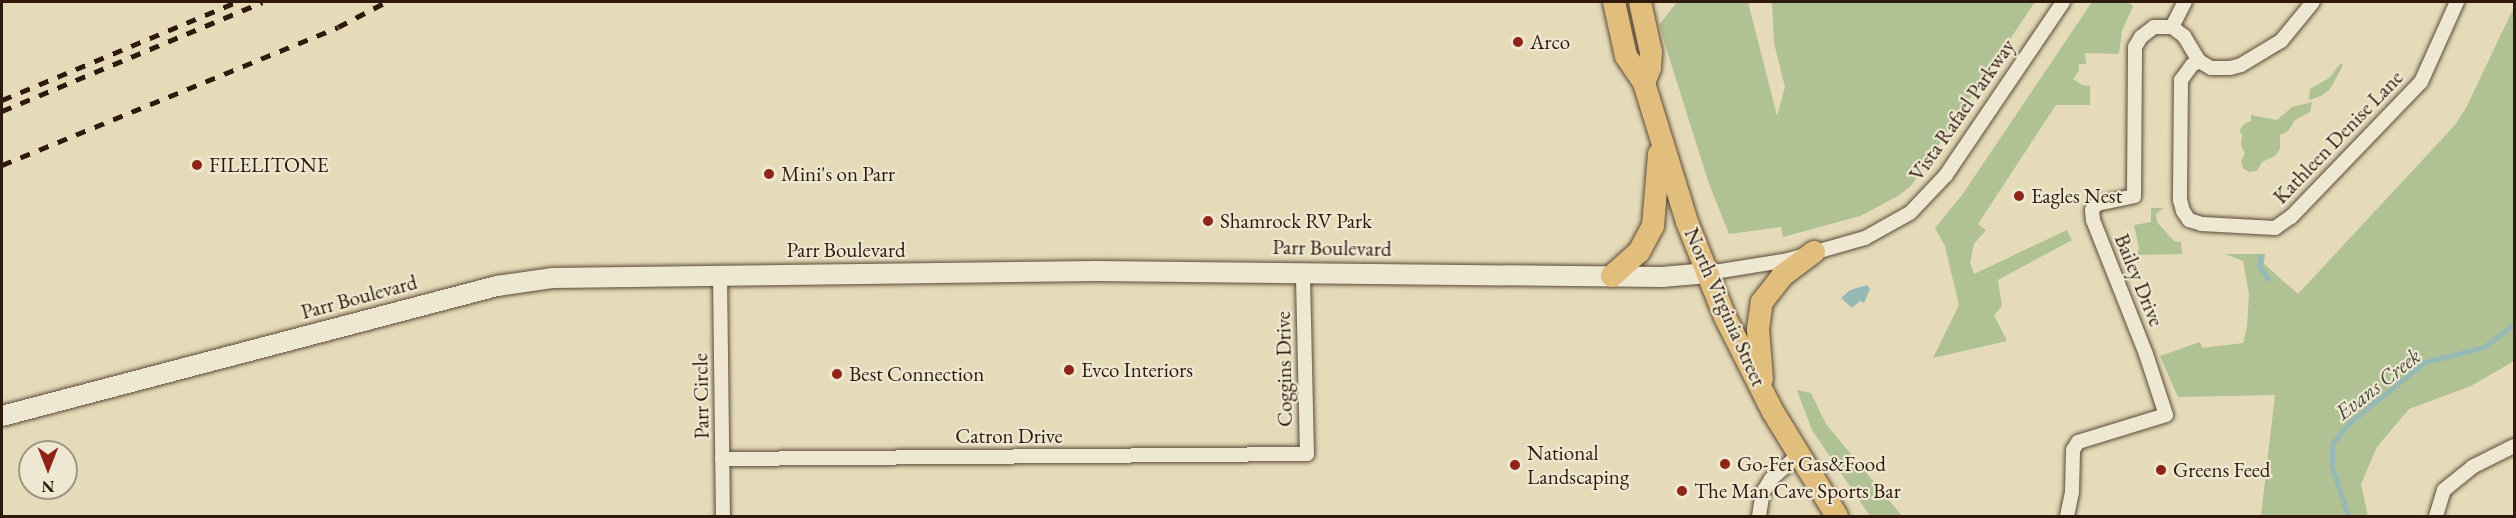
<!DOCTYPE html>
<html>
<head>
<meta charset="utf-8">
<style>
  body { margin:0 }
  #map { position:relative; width:2516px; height:518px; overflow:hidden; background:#e5dbb9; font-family:"EB Garamond",serif }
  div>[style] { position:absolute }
  .green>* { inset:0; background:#b0c193 }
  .water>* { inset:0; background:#97b9b6 }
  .stream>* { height:4.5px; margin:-2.25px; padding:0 2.25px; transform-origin:2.25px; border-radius:2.25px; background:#97b9b6 }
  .roads { filter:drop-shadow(0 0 2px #5c4a37) drop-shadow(0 0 2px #5c4a37) }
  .street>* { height:14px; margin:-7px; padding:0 7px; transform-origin:7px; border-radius:7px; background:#eee8d2 }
  .secondary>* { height:20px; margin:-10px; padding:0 10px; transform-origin:10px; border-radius:10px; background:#eee8d2 }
  .primary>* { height:22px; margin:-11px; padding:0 11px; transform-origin:11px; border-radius:11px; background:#e2be7c }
  .rail>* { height:4.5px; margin-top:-2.25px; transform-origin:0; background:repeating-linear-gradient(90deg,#2f190c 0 10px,transparent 0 20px) }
  .dots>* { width:16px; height:16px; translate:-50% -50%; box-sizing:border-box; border:3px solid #eee8d2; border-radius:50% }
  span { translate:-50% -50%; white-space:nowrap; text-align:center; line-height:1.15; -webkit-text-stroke:4.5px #eee8d2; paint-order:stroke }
  .poi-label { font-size:21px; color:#2f190c }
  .left { translate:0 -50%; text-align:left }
  .street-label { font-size:21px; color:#2f190c }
  .water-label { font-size:22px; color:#4e493f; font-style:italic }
  .frame { position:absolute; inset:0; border:3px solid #2f190c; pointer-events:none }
  .north { position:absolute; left:18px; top:440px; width:60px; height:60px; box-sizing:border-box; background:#eee8d2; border:2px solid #a29583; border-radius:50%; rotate:180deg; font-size:16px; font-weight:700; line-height:24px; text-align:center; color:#2f190c }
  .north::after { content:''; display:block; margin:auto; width:21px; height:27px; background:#8f2418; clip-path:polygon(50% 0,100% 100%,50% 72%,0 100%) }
</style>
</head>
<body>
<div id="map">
  <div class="green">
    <div style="clip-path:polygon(1677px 2px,1748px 2px,1777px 116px,1785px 87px,1774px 43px,1772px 2px,2035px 2px,1911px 186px,1898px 196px,1860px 216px,1783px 237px,1781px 227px,1729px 234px,1709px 184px,1659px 25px)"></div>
    <div style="clip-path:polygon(2092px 2px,2128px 2px,2133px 6px,2122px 31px,2119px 54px,2085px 53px,2086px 64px,2079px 64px,2079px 71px,2073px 79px,2082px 85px,2090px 86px,2090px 105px,2056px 105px,1978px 224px,1986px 230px,1974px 244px,1970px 263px,1974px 274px,2067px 230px,2072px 240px,1998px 280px,2002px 306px,1994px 315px,2007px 341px,1933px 358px,1959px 305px,1945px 246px,1935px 228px,1962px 195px)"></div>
    <div style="clip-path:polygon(2514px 7px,2514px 361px,2471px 386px,2409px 409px,2377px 447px,2361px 484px,2368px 516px,2261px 516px,2275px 395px,2178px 397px,2160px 356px,2200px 342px,2202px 348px,2243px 343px,2247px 327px,2249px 294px,2243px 261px,2225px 254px,2265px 254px,2264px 264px,2298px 294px,2455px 125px,2467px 106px)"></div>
    <div style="clip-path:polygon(2340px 64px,2343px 64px,2341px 69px,2330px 89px,2321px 96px,2309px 100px,2310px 89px,2329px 78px)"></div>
    <div style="clip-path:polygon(2312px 102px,2310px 112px,2295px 120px,2288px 131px,2280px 135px,2280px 149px,2275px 156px,2262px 162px,2257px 171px,2249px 172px,2243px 168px,2241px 161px,2245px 154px,2241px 145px,2242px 134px,2239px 131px,2244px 124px,2251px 121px,2251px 115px,2277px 120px,2292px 107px)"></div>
    <div style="clip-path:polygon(2151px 208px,2164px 208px,2156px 214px,2157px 222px,2174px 241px,2181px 242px,2182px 254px,2137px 255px,2139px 248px,2134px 225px,2151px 222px)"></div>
    <div style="clip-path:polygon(1797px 390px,1811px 393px,1826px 424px,1902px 516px,1870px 516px,1812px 430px)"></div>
  </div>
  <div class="water">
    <div style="clip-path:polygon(1867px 285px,1870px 289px,1864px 303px,1860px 301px,1852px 308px,1841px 298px,1850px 290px)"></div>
  </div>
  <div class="stream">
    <div style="left:2261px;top:256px;width:10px;rotate:96deg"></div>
    <div style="left:2260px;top:266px;width:15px;rotate:58deg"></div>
    <div style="left:2348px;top:516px;width:52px;rotate:-108.1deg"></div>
    <div style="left:2332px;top:467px;width:23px;rotate:-90deg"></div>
    <div style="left:2332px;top:444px;width:27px;rotate:-51deg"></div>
    <div style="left:2349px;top:423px;width:97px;rotate:-38.8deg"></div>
    <div style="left:2425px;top:362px;width:61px;rotate:-14.3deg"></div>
    <div style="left:2484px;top:347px;width:38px;rotate:-37deg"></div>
  </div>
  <div class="roads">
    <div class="street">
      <div style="left:2172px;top:27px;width:28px;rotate:-63deg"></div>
      <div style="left:2199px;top:61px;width:8px;rotate:150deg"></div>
      <div style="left:2192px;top:65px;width:19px;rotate:126deg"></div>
      <div style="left:2181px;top:80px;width:120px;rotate:90.5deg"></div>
      <div style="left:2180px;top:200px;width:11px;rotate:75deg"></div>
      <div style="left:2183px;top:211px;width:11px;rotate:56deg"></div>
      <div style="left:2189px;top:220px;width:14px;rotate:17deg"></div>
      <div style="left:2202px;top:224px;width:73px;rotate:3.1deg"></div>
      <div style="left:2275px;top:228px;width:19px;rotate:-35deg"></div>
      <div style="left:2291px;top:217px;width:187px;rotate:-46.1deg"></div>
      <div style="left:2421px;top:82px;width:88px;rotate:-65.8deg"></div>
      <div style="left:1708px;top:273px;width:81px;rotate:-9.2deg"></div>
      <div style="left:1788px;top:260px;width:80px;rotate:-15.9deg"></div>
      <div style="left:1865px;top:238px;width:51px;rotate:-29.1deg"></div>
      <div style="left:1910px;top:213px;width:52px;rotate:-46.5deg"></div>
      <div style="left:1946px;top:175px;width:209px;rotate:-55.9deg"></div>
      <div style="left:720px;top:275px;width:241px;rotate:89.3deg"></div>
      <div style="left:722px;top:459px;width:585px;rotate:-0.49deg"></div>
      <div style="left:1307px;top:454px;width:182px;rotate:-91.3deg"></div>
      <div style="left:1759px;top:516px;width:24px;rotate:-81deg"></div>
      <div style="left:1763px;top:492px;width:15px;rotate:-58deg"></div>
      <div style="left:1771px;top:479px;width:37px;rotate:-41deg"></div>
      <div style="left:2067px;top:516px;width:25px;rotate:-78deg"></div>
      <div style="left:2072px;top:492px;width:42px;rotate:-88.6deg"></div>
      <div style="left:2073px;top:450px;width:9px;rotate:-58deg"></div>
      <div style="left:2078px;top:442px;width:92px;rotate:-17.1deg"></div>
      <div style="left:2166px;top:415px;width:64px;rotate:-108.2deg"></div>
      <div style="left:2146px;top:354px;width:144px;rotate:-111.6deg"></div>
      <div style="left:2093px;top:220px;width:10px;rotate:-96deg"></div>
      <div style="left:2092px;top:210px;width:8px;rotate:-50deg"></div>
      <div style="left:2097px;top:204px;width:38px;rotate:-12deg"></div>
      <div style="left:2134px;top:196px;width:149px;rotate:-89.6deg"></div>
      <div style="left:2135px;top:47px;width:12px;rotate:-59deg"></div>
      <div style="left:2141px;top:37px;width:16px;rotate:-38deg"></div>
      <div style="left:2154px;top:27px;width:18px"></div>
      <div style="left:2172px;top:27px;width:15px;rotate:37deg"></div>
      <div style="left:2184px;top:36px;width:29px;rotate:59deg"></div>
      <div style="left:2199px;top:61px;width:14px;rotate:30deg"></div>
      <div style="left:2211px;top:68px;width:19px"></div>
      <div style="left:2230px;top:68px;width:11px;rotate:-15deg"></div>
      <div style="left:2241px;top:65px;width:47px;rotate:-31deg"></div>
      <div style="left:2281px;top:41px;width:50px;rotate:-50.6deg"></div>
      <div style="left:2436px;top:516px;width:27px;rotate:-73deg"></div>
      <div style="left:2444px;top:490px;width:36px;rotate:-39deg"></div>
      <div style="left:2472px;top:467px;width:47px;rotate:-26.6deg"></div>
    </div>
    <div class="secondary">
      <div style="left:2px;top:416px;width:512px;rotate:-14.72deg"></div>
      <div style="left:497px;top:286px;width:57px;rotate:-8.1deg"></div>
      <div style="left:553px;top:278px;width:543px;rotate:-0.74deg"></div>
      <div style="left:1096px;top:271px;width:566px;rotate:0.61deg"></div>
      <div style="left:1662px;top:277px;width:46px;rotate:-5deg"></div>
    </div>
    <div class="primary">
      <div style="left:1614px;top:2px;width:55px;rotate:77.5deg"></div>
      <div style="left:1626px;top:56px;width:32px;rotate:56deg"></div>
      <div style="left:1644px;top:83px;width:145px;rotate:72.8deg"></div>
      <div style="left:1687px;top:222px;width:102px;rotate:68.2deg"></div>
      <div style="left:1725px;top:317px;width:106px;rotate:63.2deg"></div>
      <div style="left:1773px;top:412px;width:122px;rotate:58.4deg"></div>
      <div style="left:1640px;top:2px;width:51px;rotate:77.6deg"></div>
      <div style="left:1651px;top:52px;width:16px;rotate:94deg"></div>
      <div style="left:1650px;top:68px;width:16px;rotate:112deg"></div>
      <div style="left:1612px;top:276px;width:36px;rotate:-42deg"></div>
      <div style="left:1639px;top:252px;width:30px;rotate:-62deg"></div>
      <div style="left:1653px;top:226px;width:72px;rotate:-85.2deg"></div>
      <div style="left:1762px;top:379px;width:50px;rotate:-94.6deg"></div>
      <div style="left:1758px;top:329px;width:27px;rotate:-82deg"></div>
      <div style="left:1762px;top:302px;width:33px;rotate:-52deg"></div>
      <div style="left:1782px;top:276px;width:40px;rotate:-37deg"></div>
    </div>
  </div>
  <div class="rail">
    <div style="left:2px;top:100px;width:254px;rotate:-22.7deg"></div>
    <div style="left:2px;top:111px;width:282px;rotate:-22.7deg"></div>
    <div style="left:2px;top:165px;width:363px;rotate:-22.3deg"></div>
    <div style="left:338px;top:27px;width:54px;rotate:-27.5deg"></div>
  </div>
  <div class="dots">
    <div style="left:1518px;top:42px;background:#8f2418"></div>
    <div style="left:197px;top:165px;background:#8f2418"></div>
    <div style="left:769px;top:174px;background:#8f2418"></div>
    <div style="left:2019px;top:196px;background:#8f2418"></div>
    <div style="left:1208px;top:221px;background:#8f2418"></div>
    <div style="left:1069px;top:370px;background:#8f2418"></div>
    <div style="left:837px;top:374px;background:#8f2418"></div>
    <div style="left:1725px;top:464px;background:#8f2418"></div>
    <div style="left:1515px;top:465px;background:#8f2418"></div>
    <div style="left:2161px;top:470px;background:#8f2418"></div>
    <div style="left:1682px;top:491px;background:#8f2418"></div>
  </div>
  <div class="poi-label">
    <span class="left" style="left:1530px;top:42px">Arco</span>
    <span class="left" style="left:209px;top:165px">FILELITONE</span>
    <span class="left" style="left:781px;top:174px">Mini's on Parr</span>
    <span class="left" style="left:2031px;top:196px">Eagles Nest</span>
    <span class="left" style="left:1220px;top:221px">Shamrock RV Park</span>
    <span class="left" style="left:1081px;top:370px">Evco Interiors</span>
    <span class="left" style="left:849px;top:374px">Best Connection</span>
    <span class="left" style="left:1527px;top:465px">National<br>Landscaping</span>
    <span class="left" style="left:1737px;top:464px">Go-Fer Gas&amp;Food</span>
    <span class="left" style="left:2173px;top:470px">Greens Feed</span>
    <span class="left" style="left:1694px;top:491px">The Man Cave Sports Bar</span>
  </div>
  <div class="street-label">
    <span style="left:1962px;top:110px;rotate:-55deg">Vista Rafael Parkway</span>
    <span style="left:2338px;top:137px;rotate:-46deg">Kathleen Denise Lane</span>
    <span style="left:1332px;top:248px;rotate:1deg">Parr Boulevard</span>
    <span style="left:846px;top:250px">Parr Boulevard</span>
    <span style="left:2139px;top:280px;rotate:68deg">Bailey Drive</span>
    <span style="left:359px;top:297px;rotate:-15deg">Parr Boulevard</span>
    <span style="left:1725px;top:307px;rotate:66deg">North Virginia Street</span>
    <span style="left:1284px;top:369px;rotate:-91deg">Coggins Drive</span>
    <span style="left:701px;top:396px;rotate:-91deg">Parr Circle</span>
    <span style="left:1009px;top:436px">Catron Drive</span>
  </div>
  <div class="water-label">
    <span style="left:2378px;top:384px;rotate:-38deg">Evans Creek</span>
  </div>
  <div class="frame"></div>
  <div class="north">N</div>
</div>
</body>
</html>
